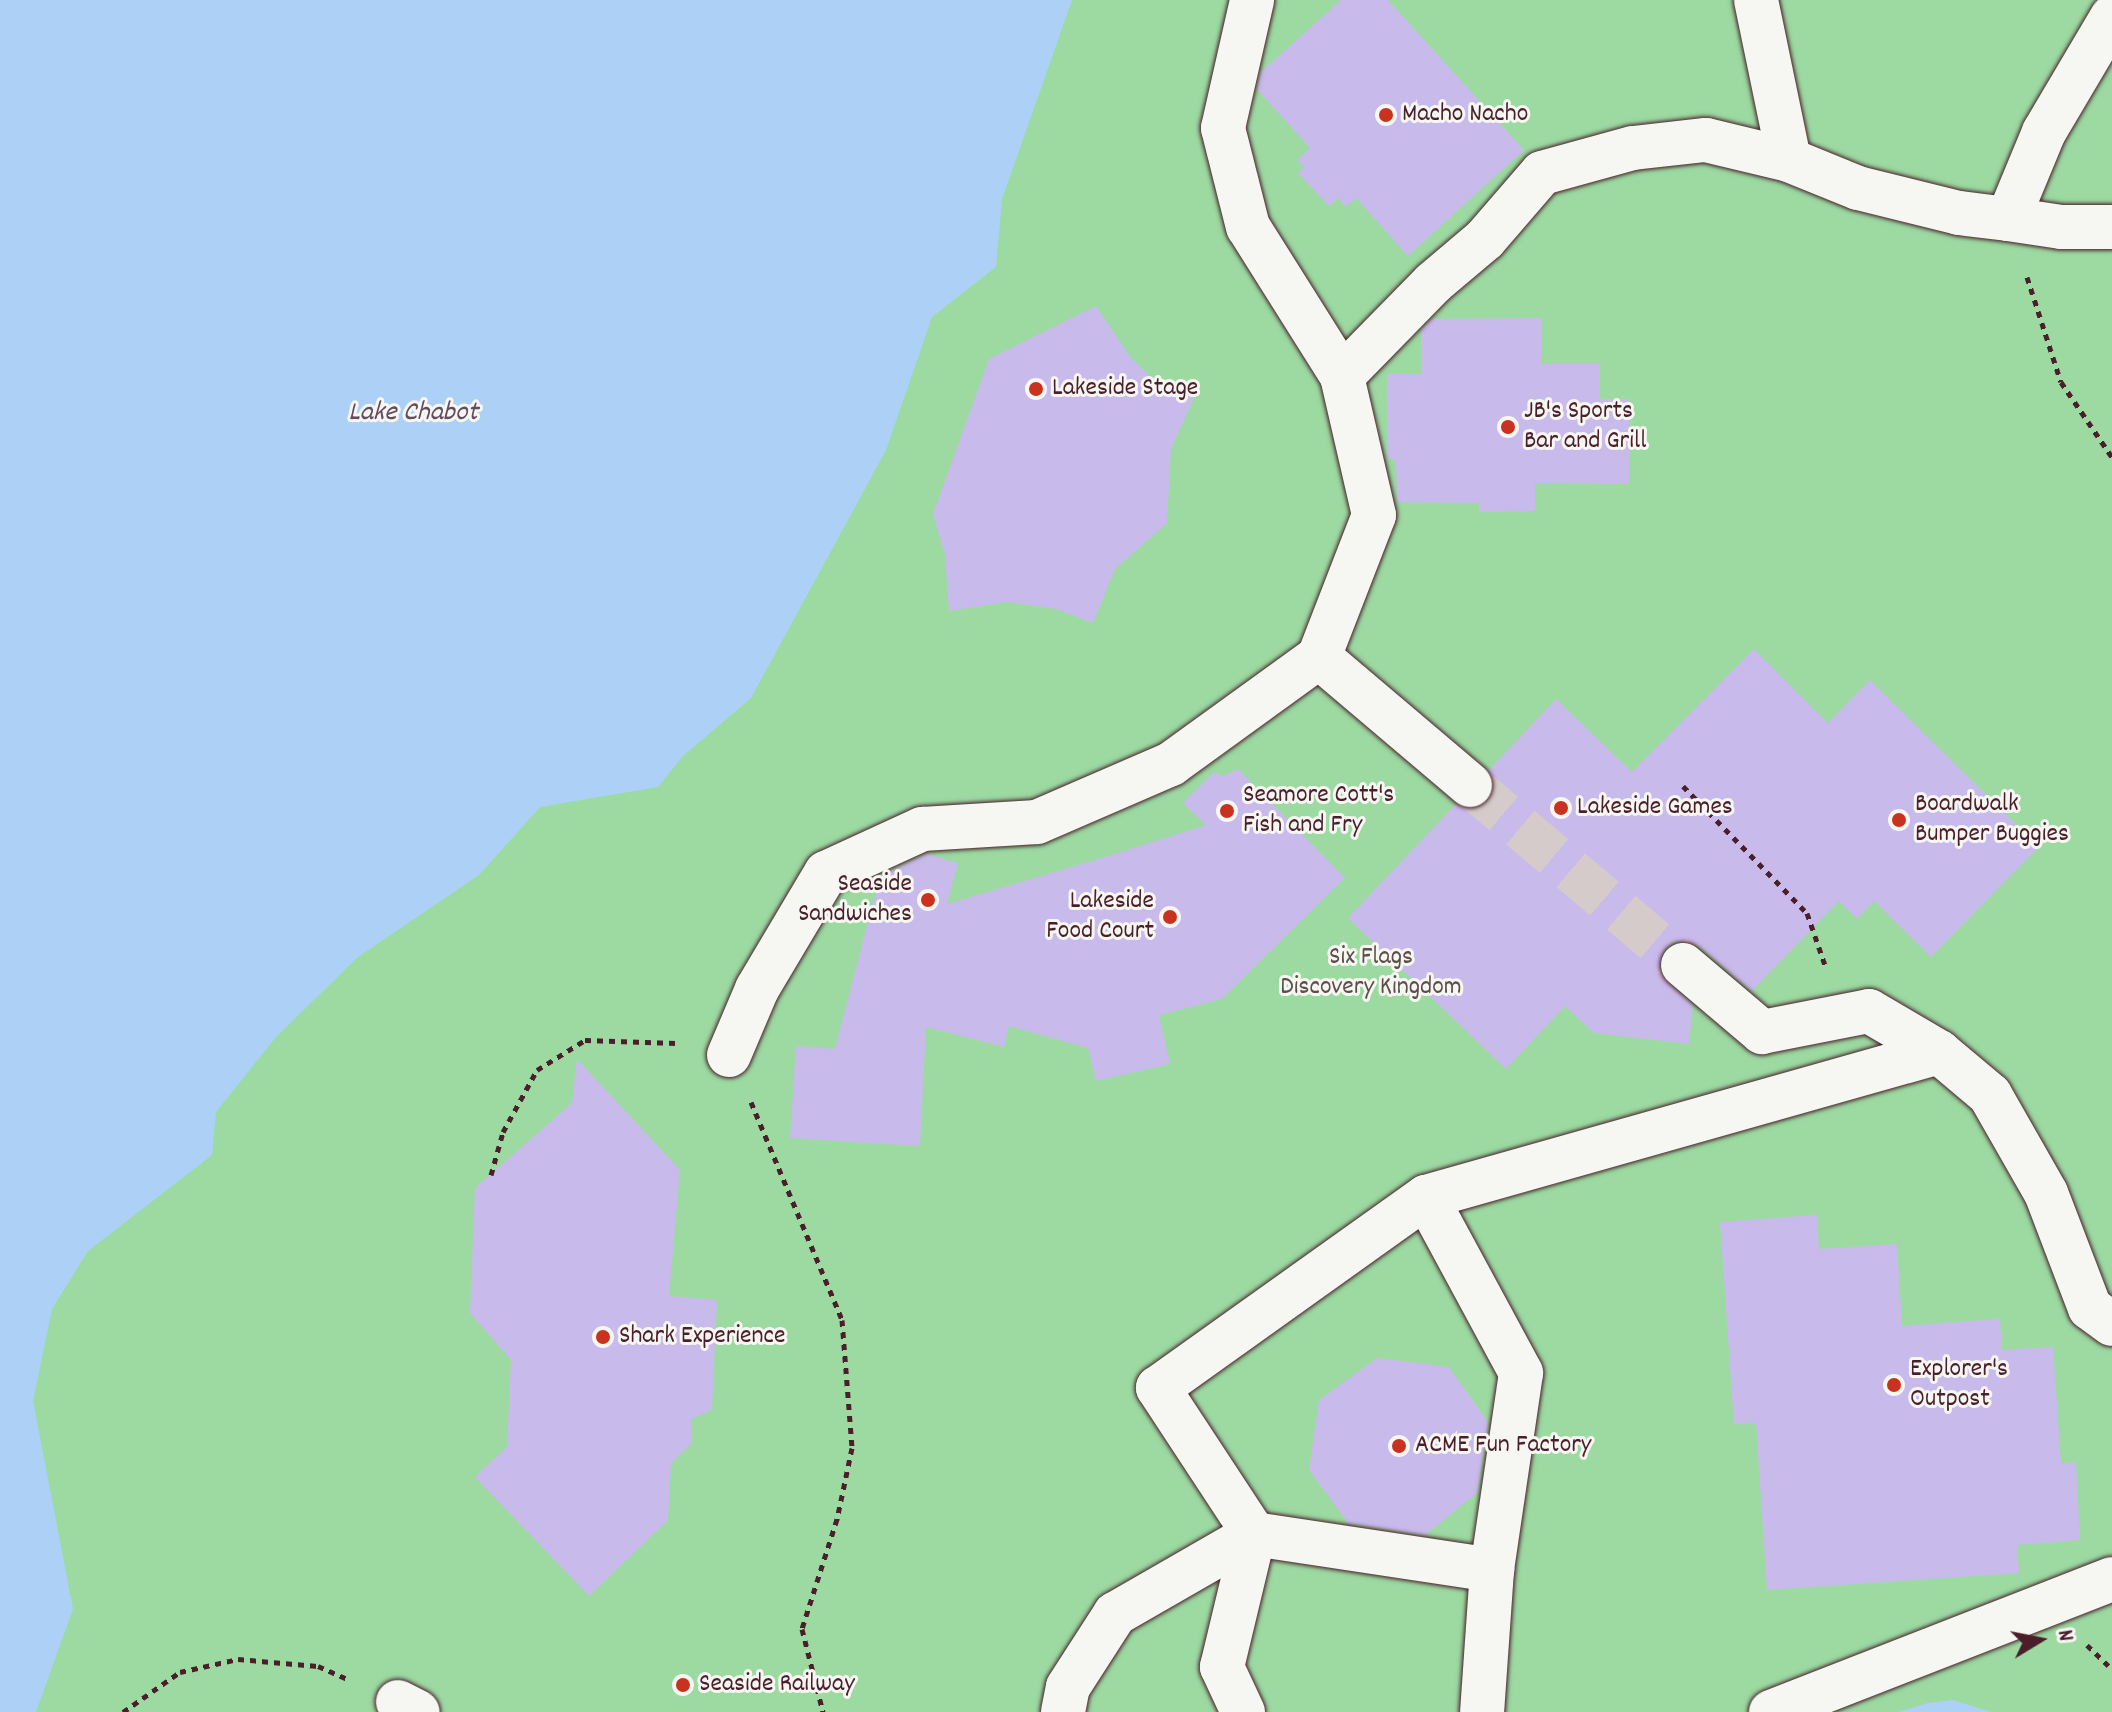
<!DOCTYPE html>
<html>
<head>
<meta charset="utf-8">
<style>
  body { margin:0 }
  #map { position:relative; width:2112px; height:1712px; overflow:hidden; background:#f6f6f2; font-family:Dekko,sans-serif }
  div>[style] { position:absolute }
  .green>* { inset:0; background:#9cdaa2 }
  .water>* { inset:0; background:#add1f6 }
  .building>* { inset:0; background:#c9baec }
  .pedestrian-tunnel>* { height:44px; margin-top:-22px; transform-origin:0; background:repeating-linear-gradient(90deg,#d4cbca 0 44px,transparent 0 66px) }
  .path>* { height:5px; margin-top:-2.5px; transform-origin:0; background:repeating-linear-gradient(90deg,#4a1f2b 0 6px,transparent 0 12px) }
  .roads { filter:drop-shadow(0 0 2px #4a1f2b) drop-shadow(0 0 2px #4a1f2b) }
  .pedestrian>* { height:44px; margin:-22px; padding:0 22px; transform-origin:22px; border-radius:22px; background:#f6f6f2 }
  .dots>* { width:22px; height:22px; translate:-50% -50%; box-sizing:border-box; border:4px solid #f6f6f2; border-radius:50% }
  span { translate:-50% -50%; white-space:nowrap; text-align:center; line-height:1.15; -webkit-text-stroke:6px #f6f6f2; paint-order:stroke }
  .poi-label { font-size:26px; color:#4a1f2b }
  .left { translate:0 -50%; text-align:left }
  .right { translate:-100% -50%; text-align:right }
  .park-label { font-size:26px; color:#5e4e49 }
  .water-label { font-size:28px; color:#634c5e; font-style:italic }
  .north { position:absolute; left:2000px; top:1600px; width:80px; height:80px; -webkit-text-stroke:6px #f6f6f2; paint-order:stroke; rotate:80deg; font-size:22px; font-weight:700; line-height:32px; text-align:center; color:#4a1f2b }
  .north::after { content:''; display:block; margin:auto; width:28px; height:36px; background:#4a1f2b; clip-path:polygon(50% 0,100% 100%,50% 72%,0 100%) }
</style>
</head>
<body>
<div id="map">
  <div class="green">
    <div style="clip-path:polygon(1029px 0,2112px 0,2112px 1712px,14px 1712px,0 1637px,0 1319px)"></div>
  </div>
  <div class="water">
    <div style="clip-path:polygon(0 0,1072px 0,1002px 199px,996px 267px,932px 317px,886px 450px,751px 698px,683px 756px,658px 787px,540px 807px,479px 875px,358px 957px,276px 1037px,216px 1112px,212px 1155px,88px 1251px,52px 1309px,33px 1401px,73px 1609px,36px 1712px,0 1712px)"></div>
    <div style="clip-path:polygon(1953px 1700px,1991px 1712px,1898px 1712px,1928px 1703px)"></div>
  </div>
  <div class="building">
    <div style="clip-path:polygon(1341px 0,1388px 0,1524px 150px,1408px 256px,1356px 198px,1346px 207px,1338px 198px,1329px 206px,1298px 173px,1304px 167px,1297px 160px,1310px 148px,1257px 89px,1261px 72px)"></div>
    <div style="clip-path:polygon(1096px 306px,1131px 358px,1149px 375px,1194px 398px,1171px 449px,1167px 523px,1115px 569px,1093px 623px,1056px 609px,1007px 602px,949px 611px,945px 554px,933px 514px,989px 359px)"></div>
    <div style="clip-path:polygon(1542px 318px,1541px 364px,1600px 364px,1600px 399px,1629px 399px,1629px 484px,1535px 483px,1535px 511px,1479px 512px,1479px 503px,1397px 502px,1396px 460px,1387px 458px,1387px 374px,1421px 374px,1421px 331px,1432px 319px)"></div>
    <div style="clip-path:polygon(1754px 649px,1828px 723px,1870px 680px,2039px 847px,1931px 957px,1874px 901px,1857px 919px,1839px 901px,1752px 991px,1699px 946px,1675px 941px,1664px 949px,1659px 973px,1693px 1006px,1689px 1044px,1594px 1033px,1565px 1006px,1506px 1069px,1348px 918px,1455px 805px,1478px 809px,1488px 802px,1495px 789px,1489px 770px,1556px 699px,1632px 772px)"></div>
    <div style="clip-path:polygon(1238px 769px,1345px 878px,1222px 999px,1159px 1015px,1170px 1064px,1096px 1081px,1088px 1048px,1009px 1026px,1004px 1047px,926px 1027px,920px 1146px,790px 1138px,796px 1046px,835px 1049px,880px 876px,927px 854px,958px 863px,947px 904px,1112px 855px,1206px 825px,1183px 803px,1214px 772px,1223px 776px)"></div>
    <div style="clip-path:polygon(577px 1059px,680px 1170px,669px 1296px,717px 1300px,712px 1410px,691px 1419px,692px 1443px,671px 1464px,668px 1520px,589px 1596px,475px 1477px,507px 1447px,511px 1360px,470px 1313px,475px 1188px,572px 1103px)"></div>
    <div style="clip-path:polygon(1817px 1215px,1819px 1249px,1897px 1244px,1902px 1326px,2000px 1319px,2002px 1350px,2053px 1347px,2061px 1464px,2076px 1462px,2080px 1540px,2017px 1545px,2019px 1573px,1767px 1590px,1756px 1423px,1734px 1424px,1720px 1222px)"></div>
    <div style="clip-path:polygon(1377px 1358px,1449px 1367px,1488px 1422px,1477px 1493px,1425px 1535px,1348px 1523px,1309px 1470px,1319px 1400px)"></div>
  </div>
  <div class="pedestrian-tunnel">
    <div style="left:1470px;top:785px;width:279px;rotate:40.2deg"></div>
  </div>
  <div class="path">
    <div style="left:2027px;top:277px;width:110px;rotate:72.1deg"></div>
    <div style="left:2061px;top:382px;width:91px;rotate:55.8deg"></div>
    <div style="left:1683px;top:786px;width:177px;rotate:45.7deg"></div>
    <div style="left:1807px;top:913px;width:55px;rotate:70.9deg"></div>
    <div style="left:751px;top:1102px;width:236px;rotate:67.3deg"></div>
    <div style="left:842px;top:1320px;width:128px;rotate:85.5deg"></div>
    <div style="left:852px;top:1448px;width:73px;rotate:101.9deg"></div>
    <div style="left:837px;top:1519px;width:115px;rotate:107.7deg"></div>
    <div style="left:802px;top:1629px;width:86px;rotate:75.8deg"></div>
    <div style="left:491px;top:1175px;width:45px;rotate:-74.4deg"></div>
    <div style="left:503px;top:1132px;width:71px;rotate:-61.3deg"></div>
    <div style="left:537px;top:1070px;width:57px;rotate:-32deg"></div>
    <div style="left:585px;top:1040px;width:91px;rotate:1.9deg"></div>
    <div style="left:2087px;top:1645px;width:35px;rotate:44deg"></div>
    <div style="left:123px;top:1712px;width:70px;rotate:-35.1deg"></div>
    <div style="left:180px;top:1672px;width:59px;rotate:-12.6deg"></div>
    <div style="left:238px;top:1659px;width:80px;rotate:5deg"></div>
    <div style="left:318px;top:1666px;width:34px;rotate:24deg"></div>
  </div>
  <div class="roads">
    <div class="pedestrian">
      <div style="left:1756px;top:0;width:163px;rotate:78.3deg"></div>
      <div style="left:2008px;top:219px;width:54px;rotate:8.6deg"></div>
      <div style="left:2061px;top:227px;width:51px"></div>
      <div style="left:1342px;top:376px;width:130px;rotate:-45.6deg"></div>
      <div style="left:1433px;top:283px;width:68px;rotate:-40.2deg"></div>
      <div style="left:1485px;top:239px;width:87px;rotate:-49.2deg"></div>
      <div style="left:1542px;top:173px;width:94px;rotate:-15.4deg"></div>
      <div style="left:1633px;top:148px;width:73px;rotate:-6.3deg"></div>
      <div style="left:1706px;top:140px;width:85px;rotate:13.5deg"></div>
      <div style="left:1789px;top:160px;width:74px;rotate:22.1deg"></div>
      <div style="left:1858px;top:188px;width:104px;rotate:13.9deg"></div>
      <div style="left:1959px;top:213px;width:49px;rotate:7deg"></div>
      <div style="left:2008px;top:219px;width:94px;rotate:-67.5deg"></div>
      <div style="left:2044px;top:132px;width:134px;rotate:-59.4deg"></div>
      <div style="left:1319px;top:657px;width:198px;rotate:40.3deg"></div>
      <div style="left:1683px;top:965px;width:104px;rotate:40.3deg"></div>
      <div style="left:1762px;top:1032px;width:109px;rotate:-11.1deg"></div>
      <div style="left:1869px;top:1011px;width:81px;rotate:30.4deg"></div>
      <div style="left:1939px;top:1052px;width:67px;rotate:40.1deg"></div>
      <div style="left:1990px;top:1095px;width:113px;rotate:60.3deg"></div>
      <div style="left:2046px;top:1193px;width:123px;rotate:69.1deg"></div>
      <div style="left:2090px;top:1308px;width:27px;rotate:36deg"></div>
      <div style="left:729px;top:1055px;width:72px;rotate:-67deg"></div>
      <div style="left:757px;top:989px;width:135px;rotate:-59.3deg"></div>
      <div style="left:826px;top:873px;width:106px;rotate:-24.6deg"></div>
      <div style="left:922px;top:829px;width:115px;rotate:-3.5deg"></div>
      <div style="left:1037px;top:822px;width:146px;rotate:-23.4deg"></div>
      <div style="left:1171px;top:764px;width:183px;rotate:-35.9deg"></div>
      <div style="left:1319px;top:657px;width:152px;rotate:-68.8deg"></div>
      <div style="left:1374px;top:515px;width:143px;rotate:-103deg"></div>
      <div style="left:1342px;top:376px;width:176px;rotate:-122.2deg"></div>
      <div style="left:1248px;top:227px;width:102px;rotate:-104.2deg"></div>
      <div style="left:1223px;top:128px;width:131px;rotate:-77.2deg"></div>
      <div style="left:1426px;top:1197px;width:533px;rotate:-15.78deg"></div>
      <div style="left:398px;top:1702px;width:22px;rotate:27deg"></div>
      <div style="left:1063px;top:1712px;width:25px;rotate:-79deg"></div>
      <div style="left:1068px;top:1687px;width:87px;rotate:-57.2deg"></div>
      <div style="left:1115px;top:1614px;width:160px;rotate:-29.9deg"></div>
      <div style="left:1254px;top:1534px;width:175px;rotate:-123.3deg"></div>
      <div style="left:1158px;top:1388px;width:329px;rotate:-35.5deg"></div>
      <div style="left:1426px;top:1197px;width:200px;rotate:61.6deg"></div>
      <div style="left:1521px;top:1373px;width:199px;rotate:98.4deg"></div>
      <div style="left:1243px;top:1712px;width:50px;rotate:-115deg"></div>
      <div style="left:1222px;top:1667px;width:137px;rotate:-76.5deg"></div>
      <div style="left:1254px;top:1534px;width:241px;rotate:8.6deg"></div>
      <div style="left:1492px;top:1570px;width:142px;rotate:94deg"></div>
      <div style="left:1771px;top:1712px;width:366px;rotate:-21.3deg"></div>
    </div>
  </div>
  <div class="dots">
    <div style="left:1386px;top:115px;background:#c8321e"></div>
    <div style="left:1036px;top:389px;background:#c8321e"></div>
    <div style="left:1508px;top:427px;background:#c8321e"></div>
    <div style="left:1561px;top:808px;background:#c8321e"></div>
    <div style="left:1227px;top:811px;background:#c8321e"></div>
    <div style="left:1899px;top:820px;background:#c8321e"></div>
    <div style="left:928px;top:900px;background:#c8321e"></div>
    <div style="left:1170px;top:917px;background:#c8321e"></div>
    <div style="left:603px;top:1337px;background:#c8321e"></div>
    <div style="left:1894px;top:1385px;background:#c8321e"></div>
    <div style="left:1399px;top:1446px;background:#c8321e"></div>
    <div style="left:683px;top:1685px;background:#c8321e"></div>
  </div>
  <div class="poi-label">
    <span class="left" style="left:1402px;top:115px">Macho Nacho</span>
    <span class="left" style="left:1052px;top:389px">Lakeside Stage</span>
    <span class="left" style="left:1524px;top:427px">JB's Sports<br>Bar and Grill</span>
    <span class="left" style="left:1243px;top:811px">Seamore Cott's<br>Fish and Fry</span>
    <span class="left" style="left:1915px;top:820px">Boardwalk<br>Bumper Buggies</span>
    <span class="left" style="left:1577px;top:808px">Lakeside Games</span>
    <span class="right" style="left:912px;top:900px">Seaside<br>Sandwiches</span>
    <span class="right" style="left:1154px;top:917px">Lakeside<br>Food Court</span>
    <span class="left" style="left:619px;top:1337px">Shark Experience</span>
    <span class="left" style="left:1910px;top:1385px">Explorer's<br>Outpost</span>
    <span class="left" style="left:1415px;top:1446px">ACME Fun Factory</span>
    <span class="left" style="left:699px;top:1685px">Seaside Railway</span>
  </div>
  <div class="park-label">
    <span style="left:1371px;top:973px">Six Flags<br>Discovery Kingdom</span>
  </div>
  <div class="water-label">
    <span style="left:413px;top:414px">Lake Chabot</span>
  </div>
  <div class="north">N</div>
</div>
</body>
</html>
